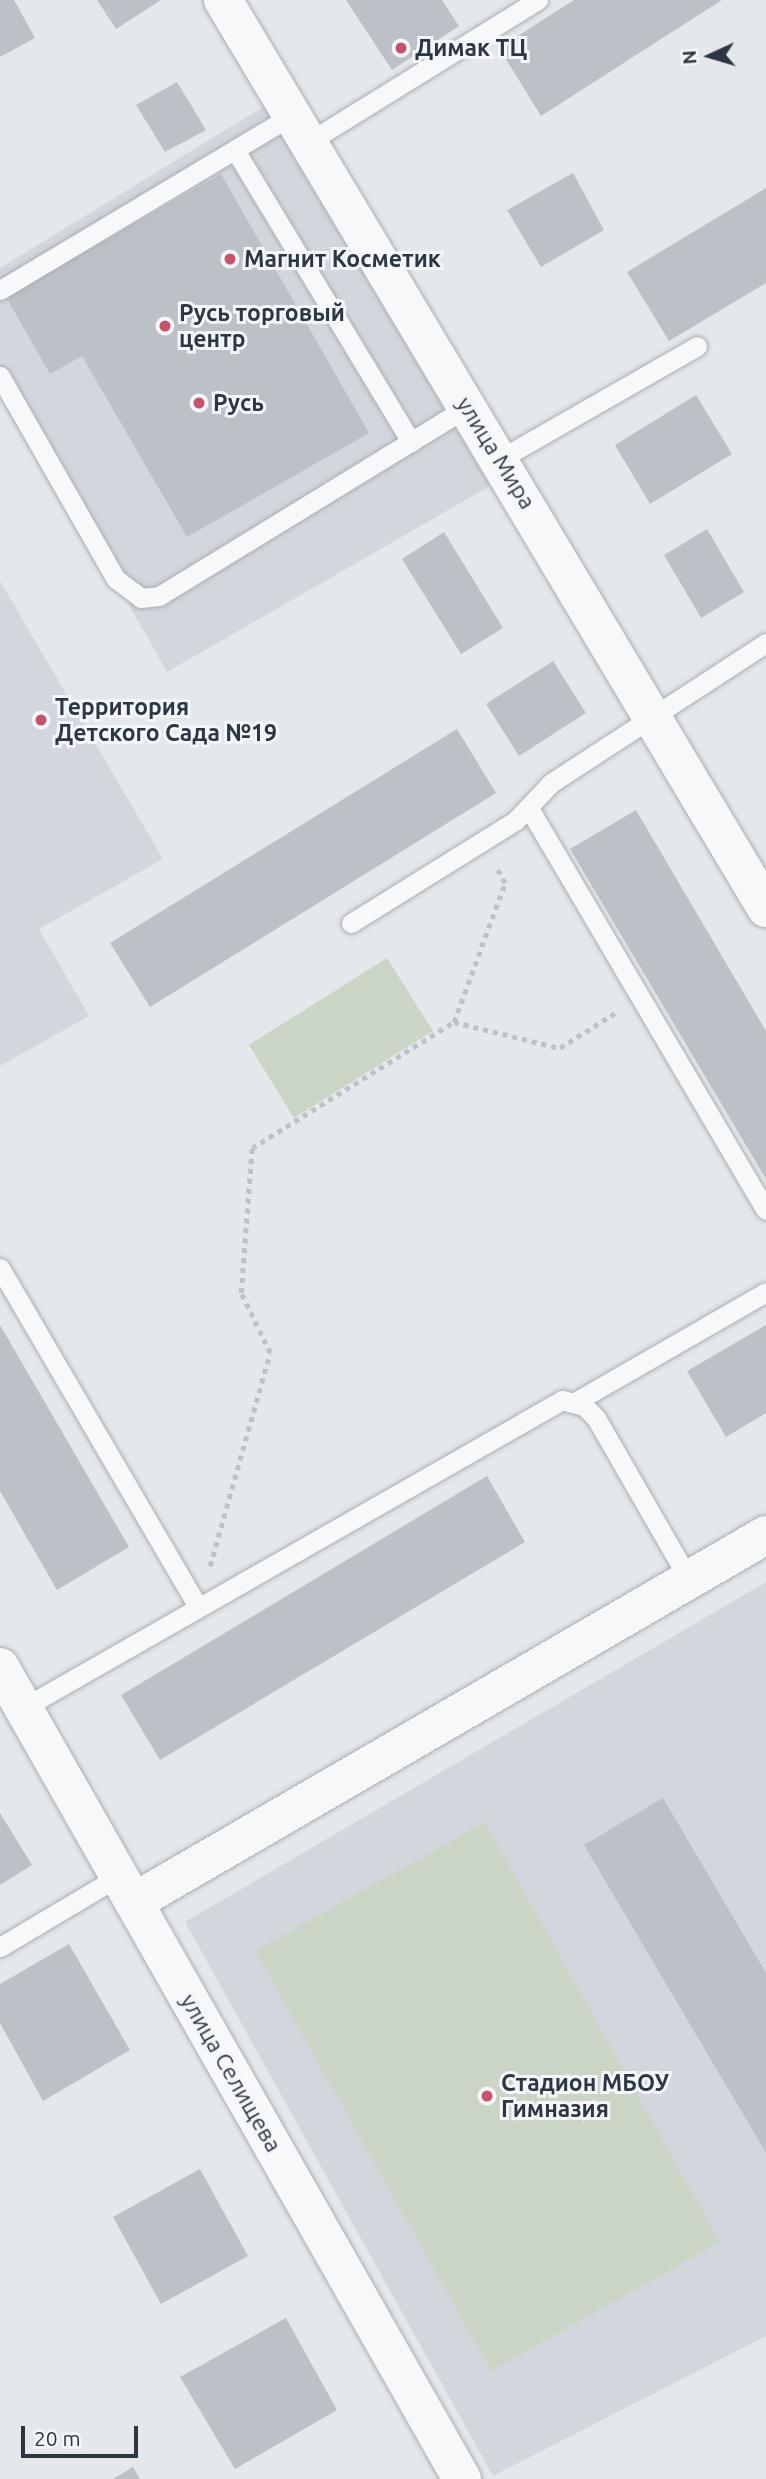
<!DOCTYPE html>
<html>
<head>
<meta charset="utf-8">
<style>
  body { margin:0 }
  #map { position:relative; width:766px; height:2479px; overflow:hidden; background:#e4e8eb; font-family:Ubuntu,sans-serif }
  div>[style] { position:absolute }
  .built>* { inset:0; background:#d3d7dd }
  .green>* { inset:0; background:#cbd5c6 }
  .building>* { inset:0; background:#bcc1c8 }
  .path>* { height:4.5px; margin-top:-2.25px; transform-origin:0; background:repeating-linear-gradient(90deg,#bec2c7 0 5px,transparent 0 10px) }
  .roads { filter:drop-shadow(0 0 2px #a9afb5) drop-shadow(0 0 2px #a9afb5) }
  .service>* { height:19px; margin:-9.5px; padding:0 9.5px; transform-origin:9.5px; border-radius:9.5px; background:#f7f8fa }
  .minor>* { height:38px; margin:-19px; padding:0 19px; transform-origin:19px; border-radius:19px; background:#f7f8fa }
  .tertiary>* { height:38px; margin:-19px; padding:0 19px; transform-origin:19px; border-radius:19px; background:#f7f8fa }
  .dots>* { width:19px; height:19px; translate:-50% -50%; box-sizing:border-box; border:4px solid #f4f6f9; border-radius:50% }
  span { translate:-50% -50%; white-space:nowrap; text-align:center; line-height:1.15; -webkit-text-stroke:6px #f4f6f9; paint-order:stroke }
  .poi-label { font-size:23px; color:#2d3743; font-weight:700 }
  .left { translate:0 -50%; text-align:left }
  .street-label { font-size:23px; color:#2d3743 }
  .north { position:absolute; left:675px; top:21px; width:70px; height:70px; -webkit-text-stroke:5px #f4f6f9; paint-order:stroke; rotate:266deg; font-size:19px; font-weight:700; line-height:28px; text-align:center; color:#2d3743 }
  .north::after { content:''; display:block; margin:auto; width:24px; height:32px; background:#2d3743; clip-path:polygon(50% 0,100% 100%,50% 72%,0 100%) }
  .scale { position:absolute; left:21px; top:2426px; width:117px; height:32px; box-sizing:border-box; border:4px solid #2d3743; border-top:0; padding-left:9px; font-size:21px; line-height:24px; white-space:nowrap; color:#2d3743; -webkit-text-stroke:5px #f4f6f9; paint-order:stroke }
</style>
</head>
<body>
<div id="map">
  <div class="built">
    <div style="clip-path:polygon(268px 104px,490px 486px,167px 672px,0 376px,0 268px)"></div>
    <div style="clip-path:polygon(0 581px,163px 859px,39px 929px,89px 1016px,0 1066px)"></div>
    <div style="clip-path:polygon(766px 1582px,766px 2336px,493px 2476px,185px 1922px)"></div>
  </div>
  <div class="green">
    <div style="clip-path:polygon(387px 958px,433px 1031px,294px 1118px,249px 1045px)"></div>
    <div style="clip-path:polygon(485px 1822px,720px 2242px,491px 2371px,255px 1951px)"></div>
  </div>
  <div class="building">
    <div style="clip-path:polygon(0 0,14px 0,35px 38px,0 57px)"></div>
    <div style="clip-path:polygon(97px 0,161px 0,116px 29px)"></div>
    <div style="clip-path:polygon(346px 0,442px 0,459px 26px,392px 70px)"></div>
    <div style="clip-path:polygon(574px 0,722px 0,541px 116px,499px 48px)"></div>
    <div style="clip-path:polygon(177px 82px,206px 130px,165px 152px,136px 105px)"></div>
    <div style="clip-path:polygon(573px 173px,604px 230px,541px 267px,507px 210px)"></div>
    <div style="clip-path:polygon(221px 174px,369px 433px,187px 537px,82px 356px,50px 374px,6px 297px)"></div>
    <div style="clip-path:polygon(766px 188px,766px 283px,669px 341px,627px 272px)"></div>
    <div style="clip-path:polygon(696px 395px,732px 454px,650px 504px,615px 445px)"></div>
    <div style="clip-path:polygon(707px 529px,744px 592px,701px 618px,664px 555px)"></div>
    <div style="clip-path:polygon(444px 532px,503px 628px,461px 654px,402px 559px)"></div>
    <div style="clip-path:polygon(553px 661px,586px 713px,519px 756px,486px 704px)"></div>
    <div style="clip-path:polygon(457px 729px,496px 793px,150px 1007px,110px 943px)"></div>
    <div style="clip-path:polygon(636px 810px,766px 1031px,766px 1179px,570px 849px)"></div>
    <div style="clip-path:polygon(0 1325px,129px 1547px,57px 1590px,0 1491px)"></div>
    <div style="clip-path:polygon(766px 1325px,766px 1413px,726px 1437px,687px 1371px)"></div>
    <div style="clip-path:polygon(487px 1476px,525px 1542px,160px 1760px,121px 1695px)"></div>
    <div style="clip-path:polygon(663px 1798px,766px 1973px,766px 2153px,584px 1845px)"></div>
    <div style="clip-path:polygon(0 1813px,32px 1865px,0 1885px)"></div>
    <div style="clip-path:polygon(69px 1944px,130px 2050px,43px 2101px,0 2023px,0 1984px)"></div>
    <div style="clip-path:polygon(200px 2169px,248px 2256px,161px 2304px,113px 2217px)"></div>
    <div style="clip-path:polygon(286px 2318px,337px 2410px,235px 2469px,180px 2377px)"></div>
    <div style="clip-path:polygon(133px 2467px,140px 2479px,113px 2479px)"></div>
  </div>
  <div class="path">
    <div style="left:454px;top:1022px;width:109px;rotate:13.8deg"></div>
    <div style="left:560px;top:1048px;width:65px;rotate:-32.5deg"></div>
    <div style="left:210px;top:1566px;width:221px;rotate:-74.3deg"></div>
    <div style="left:270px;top:1353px;width:67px;rotate:-115.8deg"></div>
    <div style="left:241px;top:1293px;width:145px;rotate:-85.7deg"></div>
    <div style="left:252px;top:1148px;width:238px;rotate:-32deg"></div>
    <div style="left:454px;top:1022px;width:148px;rotate:-69.9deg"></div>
    <div style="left:505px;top:883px;width:20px;rotate:-120deg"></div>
  </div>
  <div class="roads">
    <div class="service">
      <div style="left:307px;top:143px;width:272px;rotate:-31.8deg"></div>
      <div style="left:235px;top:150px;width:341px;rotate:58.9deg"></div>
      <div style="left:0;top:290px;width:339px;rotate:-30.9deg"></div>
      <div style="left:0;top:376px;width:234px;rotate:60.3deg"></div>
      <div style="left:116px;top:579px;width:31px;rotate:37deg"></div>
      <div style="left:141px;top:598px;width:18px;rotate:-6deg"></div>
      <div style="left:159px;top:596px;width:362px;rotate:-31.5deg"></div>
      <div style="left:500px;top:459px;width:227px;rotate:-29.8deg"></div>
      <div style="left:530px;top:810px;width:464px;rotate:59.5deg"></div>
      <div style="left:351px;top:923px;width:193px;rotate:-31.9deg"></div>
      <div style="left:515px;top:821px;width:52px;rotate:-46.5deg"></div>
      <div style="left:551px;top:783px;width:257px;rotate:-33.1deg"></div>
      <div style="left:0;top:1268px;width:393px;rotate:59.7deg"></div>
      <div style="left:575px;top:1402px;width:220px;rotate:-29.9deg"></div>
      <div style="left:23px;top:1708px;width:621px;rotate:-29.74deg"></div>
      <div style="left:562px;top:1400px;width:23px;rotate:15deg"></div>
      <div style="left:584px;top:1406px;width:17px;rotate:45deg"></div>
      <div style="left:596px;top:1418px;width:187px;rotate:60.1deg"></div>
      <div style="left:0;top:1947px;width:139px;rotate:-30.8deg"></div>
    </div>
    <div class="minor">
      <div style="left:0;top:1667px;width:934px;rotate:60.36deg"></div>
    </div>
    <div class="tertiary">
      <div style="left:223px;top:0;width:1058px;rotate:59.12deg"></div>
      <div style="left:134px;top:1902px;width:731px;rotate:-30.14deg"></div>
    </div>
  </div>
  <div class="dots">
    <div style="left:401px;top:48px;background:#c8526c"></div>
    <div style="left:230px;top:259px;background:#c8526c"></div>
    <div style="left:165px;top:326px;background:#c8526c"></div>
    <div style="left:199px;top:403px;background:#c8526c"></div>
    <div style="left:41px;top:720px;background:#c8526c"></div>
    <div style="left:487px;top:2096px;background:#c8526c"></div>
  </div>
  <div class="poi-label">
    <span class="left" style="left:415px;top:48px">Димак ТЦ</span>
    <span class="left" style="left:244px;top:259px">Магнит Косметик</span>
    <span class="left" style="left:179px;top:326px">Русь торговый<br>центр</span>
    <span class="left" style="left:213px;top:403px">Русь</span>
    <span class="left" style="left:55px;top:720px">Территория<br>Детского Сада №19</span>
    <span class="left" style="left:501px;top:2096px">Стадион МБОУ<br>Гимназия</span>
  </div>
  <div class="street-label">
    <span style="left:496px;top:453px;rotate:58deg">улица Мира</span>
    <span style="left:231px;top:2073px;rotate:60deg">улица Селищева</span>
  </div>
  <div class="north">N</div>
  <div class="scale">20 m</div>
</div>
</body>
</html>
